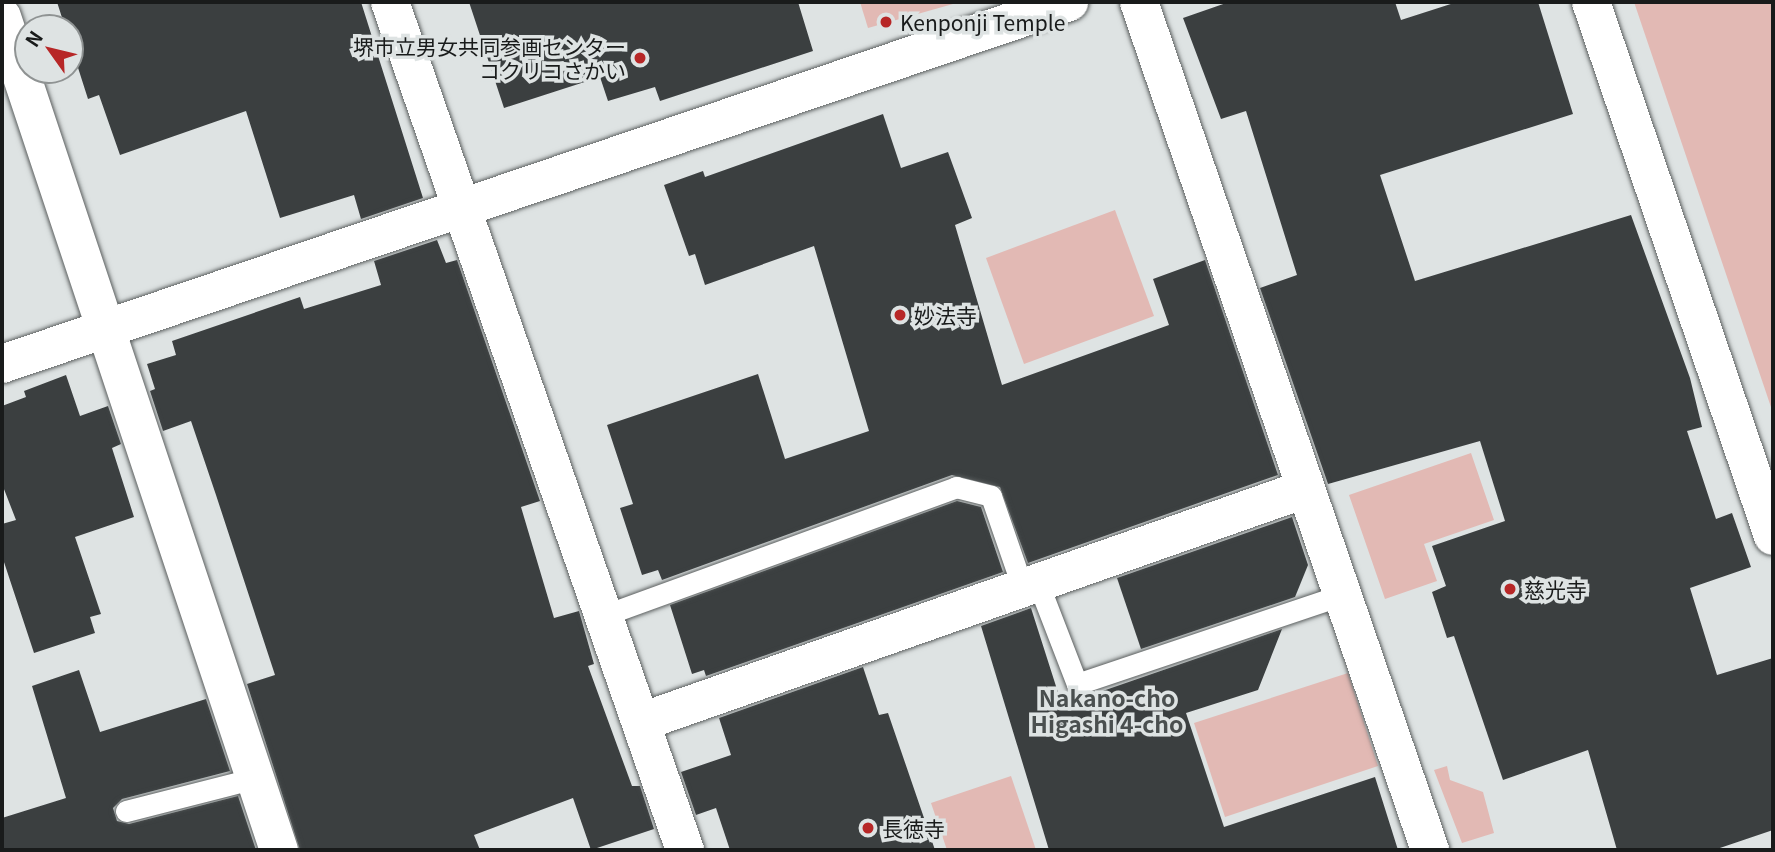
<!DOCTYPE html>
<html>
<head>
<meta charset="utf-8">
<style>
  body { margin:0 }
  #map { position:relative; width:1775px; height:852px; overflow:hidden; background:#dee3e3; font-family:Georgia,"Noto Sans JP",serif }
  div>[style] { position:absolute }
  .green>* { inset:0; background:#e2b9b4 }
  .building>* { inset:0; background:#3b3f40 }
  .roads { filter:drop-shadow(0 0 2px #5b5f5f) drop-shadow(0 0 2px #5b5f5f) }
  .lane>* { height:21px; margin:-10.5px; padding:0 10.5px; transform-origin:10.5px; border-radius:10.5px; background:#fff }
  .street>* { height:38px; margin:-19px; padding:0 19px; transform-origin:19px; border-radius:19px; background:#fff }
  .dots>* { width:19px; height:19px; translate:-50% -50%; box-sizing:border-box; border:4px solid #dee3e3; border-radius:50% }
  span { translate:-50% -50%; white-space:nowrap; text-align:center; line-height:1.15; -webkit-text-stroke:7px #dee3e3; paint-order:stroke }
  .poi-label { font-size:21px; color:#191b1b }
  .left { translate:0 -50%; text-align:left }
  .right { translate:-100% -50%; text-align:right }
  .neighbourhood-label { font-size:23px; color:#4a4f4f; font-weight:700 }
  .frame { position:absolute; inset:0; border:4px solid #191b1b; pointer-events:none }
  .north { position:absolute; left:14px; top:14px; width:70px; height:70px; box-sizing:border-box; background:#dee3e3; border:2px solid #8f9393; border-radius:50%; rotate:304deg; font-size:19px; font-weight:700; line-height:28px; text-align:center; color:#191b1b }
  .north::after { content:''; display:block; margin:auto; width:24px; height:32px; background:#b72727; clip-path:polygon(50% 0,100% 100%,50% 72%,0 100%) }
</style>
</head>
<body>
<div id="map">
  <div class="green">
    <div style="clip-path:polygon(860px 2px,960px 2px,868px 28px)"></div>
    <div style="clip-path:polygon(1634px 2px,1773px 2px,1773px 413px)"></div>
    <div style="clip-path:polygon(1115px 210px,1154px 316px,1024px 364px,986px 258px)"></div>
    <div style="clip-path:polygon(1471px 453px,1494px 520px,1424px 544px,1437px 581px,1385px 599px,1349px 495px)"></div>
    <div style="clip-path:polygon(1348px 673px,1378px 766px,1225px 817px,1194px 723px)"></div>
    <div style="clip-path:polygon(1447px 766px,1450px 780px,1483px 792px,1494px 833px,1462px 843px,1434px 770px)"></div>
    <div style="clip-path:polygon(1011px 776px,1036px 850px,947px 850px,931px 803px)"></div>
  </div>
  <div class="building">
    <div style="clip-path:polygon(57px 2px,361px 2px,423px 198px,361px 219px,354px 195px,280px 218px,246px 111px,120px 155px,99px 95px,88px 99px)"></div>
    <div style="clip-path:polygon(469px 2px,798px 2px,813px 51px,660px 101px,655px 87px,608px 101px,600px 77px,504px 108px)"></div>
    <div style="clip-path:polygon(1229px 2px,1395px 2px,1401px 20px,1457px 2px,1538px 2px,1573px 114px,1380px 175px,1415px 281px,1631px 215px,1690px 378px,1702px 427px,1687px 431px,1716px 519px,1732px 513px,1751px 567px,1690px 588px,1717px 675px,1773px 658px,1773px 830px,1714px 850px,1617px 850px,1588px 750px,1503px 780px,1454px 636px,1447px 638px,1432px 592px,1446px 586px,1432px 546px,1505px 521px,1480px 441px,1328px 484px,1260px 288px,1297px 275px,1246px 111px,1221px 119px,1183px 18px)"></div>
    <div style="clip-path:polygon(883px 114px,901px 168px,948px 152px,972px 218px,955px 225px,1002px 385px,1169px 325px,1153px 279px,1205px 260px,1278px 475px,1028px 563px,1000px 487px,952px 475px,662px 580px,658px 570px,642px 575px,620px 508px,633px 504px,607px 425px,758px 374px,785px 459px,869px 431px,814px 246px,705px 285px,695px 254px,689px 256px,664px 185px,703px 171px,705px 177px)"></div>
    <div style="clip-path:polygon(437px 240px,446px 263px,457px 260px,540px 501px,521px 507px,554px 618px,579px 611px,594px 664px,588px 666px,632px 786px,640px 786px,654px 829px,591px 850px,573px 798px,474px 835px,480px 850px,300px 850px,247px 684px,275px 675px,216px 495px,191px 421px,163px 431px,150px 391px,155px 389px,147px 364px,176px 355px,172px 341px,300px 297px,304px 309px,381px 285px,374px 261px)"></div>
    <div style="clip-path:polygon(66px 375px,80px 416px,108px 406px,121px 444px,112px 448px,134px 517px,75px 537px,101px 614px,90px 617px,95px 633px,34px 653px,2px 556px,2px 524px,16px 520px,2px 484px,2px 406px,26px 397px,24px 391px)"></div>
    <div style="clip-path:polygon(957px 501px,981px 507px,1003px 572px,706px 676px,704px 670px,692px 674px,670px 605px)"></div>
    <div style="clip-path:polygon(1292px 517px,1308px 565px,1295px 597px,1141px 649px,1117px 578px)"></div>
    <div style="clip-path:polygon(1031px 608px,1062px 705px,1282px 629px,1258px 690px,1186px 713px,1224px 827px,1375px 777px,1398px 850px,1049px 850px,981px 626px)"></div>
    <div style="clip-path:polygon(863px 667px,879px 715px,888px 713px,935px 850px,730px 850px,716px 808px,696px 815px,681px 772px,731px 755px,719px 718px)"></div>
    <div style="clip-path:polygon(79px 670px,100px 732px,206px 699px,230px 771px,122px 799px,113px 808px,117px 821px,129px 824px,238px 796px,256px 850px,2px 850px,2px 818px,66px 798px,32px 686px)"></div>
  </div>
  <div class="roads">
    <div class="lane">
      <div style="left:1038px;top:583px;width:108px;rotate:68.9deg"></div>
      <div style="left:1077px;top:684px;width:276px;rotate:-18.6deg"></div>
      <div style="left:605px;top:615px;width:374px;rotate:-20deg"></div>
      <div style="left:956px;top:487px;width:36px;rotate:14deg"></div>
      <div style="left:991px;top:496px;width:98px;rotate:71deg"></div>
      <div style="left:126px;top:811px;width:133px;rotate:-14.3deg"></div>
    </div>
    <div class="street">
      <div style="left:390px;top:2px;width:898px;rotate:70.82deg"></div>
      <div style="left:1139px;top:2px;width:897px;rotate:71.06deg"></div>
      <div style="left:1591px;top:2px;width:564px;rotate:71.18deg"></div>
      <div style="left:2px;top:17px;width:878px;rotate:71.61deg"></div>
      <div style="left:2px;top:364px;width:1127px;rotate:-18.74deg"></div>
      <div style="left:644px;top:721px;width:697px;rotate:-19.34deg"></div>
    </div>
  </div>
  <div class="dots">
    <div style="left:886px;top:22px;background:#b72727"></div>
    <div style="left:640px;top:58px;background:#b72727"></div>
    <div style="left:900px;top:315px;background:#b72727"></div>
    <div style="left:1510px;top:589px;background:#b72727"></div>
    <div style="left:868px;top:828px;background:#b72727"></div>
  </div>
  <div class="poi-label">
    <span class="left" style="left:900px;top:22px">Kenponji Temple</span>
    <span class="right" style="left:626px;top:58px">堺市立男女共同参画センター<br>コクリコさかい</span>
    <span class="left" style="left:914px;top:315px">妙法寺</span>
    <span class="left" style="left:1524px;top:589px">慈光寺</span>
    <span class="left" style="left:882px;top:828px">長徳寺</span>
  </div>
  <div class="neighbourhood-label">
    <span style="left:1107px;top:710px">Nakano-cho<br>Higashi 4-cho</span>
  </div>
  <div class="frame"></div>
  <div class="north">N</div>
</div>
</body>
</html>
